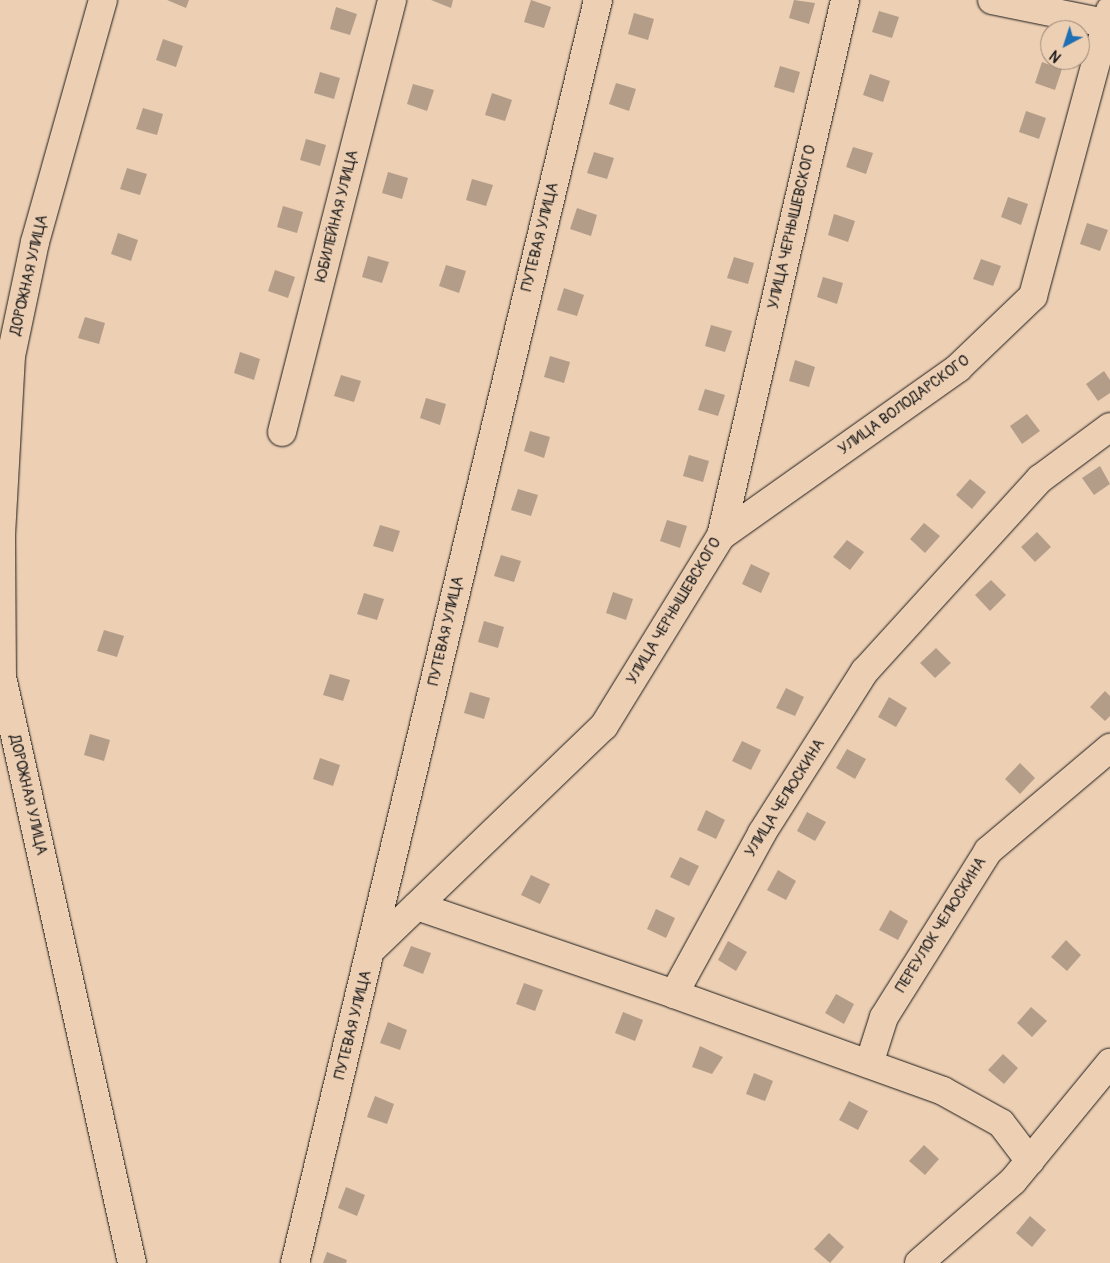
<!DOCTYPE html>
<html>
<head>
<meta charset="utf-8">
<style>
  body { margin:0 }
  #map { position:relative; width:1110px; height:1263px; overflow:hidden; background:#edcfb3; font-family:Pangolin,sans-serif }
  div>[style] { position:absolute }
  .building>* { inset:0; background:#b39d89 }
  .roads { filter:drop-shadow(0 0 1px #1c1c1c) drop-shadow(0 0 1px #1c1c1c) }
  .street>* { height:28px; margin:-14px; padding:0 14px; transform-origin:14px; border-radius:14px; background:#edcfb3 }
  span { translate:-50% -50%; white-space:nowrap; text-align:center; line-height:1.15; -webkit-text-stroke:5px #edcfb3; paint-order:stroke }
  .street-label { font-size:15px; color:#1c1c1c }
  .north { position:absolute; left:1040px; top:20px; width:50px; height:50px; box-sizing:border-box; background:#edcfb3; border:1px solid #998777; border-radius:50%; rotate:220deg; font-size:14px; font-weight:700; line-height:20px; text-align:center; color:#1c1c1c }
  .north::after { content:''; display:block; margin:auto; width:18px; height:22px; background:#1f6fb2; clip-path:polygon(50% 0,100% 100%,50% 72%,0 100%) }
</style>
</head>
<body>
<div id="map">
  <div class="building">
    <div style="clip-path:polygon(167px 0,189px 0,186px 8px)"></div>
    <div style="clip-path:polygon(431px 0,453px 0,451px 8px)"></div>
    <div style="clip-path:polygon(531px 0,551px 7px,544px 28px,524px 22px)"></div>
    <div style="clip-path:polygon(794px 0,815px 3px,809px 24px,789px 18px)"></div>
    <div style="clip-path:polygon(336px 7px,357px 14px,350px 35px,330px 29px)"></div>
    <div style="clip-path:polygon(879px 11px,899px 17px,892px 38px,872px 32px)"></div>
    <div style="clip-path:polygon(634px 13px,654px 19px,648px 40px,628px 34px)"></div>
    <div style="clip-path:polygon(163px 39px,183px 46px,176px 67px,156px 60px)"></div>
    <div style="clip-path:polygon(1042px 62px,1062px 69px,1055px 90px,1035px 83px)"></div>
    <div style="clip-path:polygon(780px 66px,800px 72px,794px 93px,774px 87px)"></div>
    <div style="clip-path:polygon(320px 72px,340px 78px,334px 99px,314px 93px)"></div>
    <div style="clip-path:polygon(870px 74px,890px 81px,883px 102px,863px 95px)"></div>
    <div style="clip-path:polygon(616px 83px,636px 89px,629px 111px,609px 104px)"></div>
    <div style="clip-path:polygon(413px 84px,434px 90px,427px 111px,407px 104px)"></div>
    <div style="clip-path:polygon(492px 93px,512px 100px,505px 121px,485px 115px)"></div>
    <div style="clip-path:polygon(143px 108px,163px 114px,157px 135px,136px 129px)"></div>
    <div style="clip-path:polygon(1026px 111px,1046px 118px,1039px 139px,1019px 132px)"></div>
    <div style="clip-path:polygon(306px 139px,326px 145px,320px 166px,300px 160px)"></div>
    <div style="clip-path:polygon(853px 147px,873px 153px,866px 174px,846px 167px)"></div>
    <div style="clip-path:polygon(594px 152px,614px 158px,607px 179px,587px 173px)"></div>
    <div style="clip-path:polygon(127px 168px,147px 174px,140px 195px,120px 189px)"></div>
    <div style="clip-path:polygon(388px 172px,408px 178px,402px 199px,382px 193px)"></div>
    <div style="clip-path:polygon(472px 179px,493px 185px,486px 206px,466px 200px)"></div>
    <div style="clip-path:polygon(1008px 197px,1028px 204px,1021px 225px,1001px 217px)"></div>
    <div style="clip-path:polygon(283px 206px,303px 212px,297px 233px,277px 227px)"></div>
    <div style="clip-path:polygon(577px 208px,597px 215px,591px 236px,570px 229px)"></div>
    <div style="clip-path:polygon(834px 214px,855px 221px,848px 242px,828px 235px)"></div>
    <div style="clip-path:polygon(1087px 223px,1108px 230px,1100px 251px,1080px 244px)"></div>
    <div style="clip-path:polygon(118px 233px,138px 240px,131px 261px,111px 254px)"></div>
    <div style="clip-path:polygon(368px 256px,389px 262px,382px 283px,362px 277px)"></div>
    <div style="clip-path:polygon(734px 257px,754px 263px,748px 284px,727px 278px)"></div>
    <div style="clip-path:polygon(981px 259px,1001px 266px,993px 286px,973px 279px)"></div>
    <div style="clip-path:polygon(446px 265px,466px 271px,459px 293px,439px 286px)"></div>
    <div style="clip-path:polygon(275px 270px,295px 277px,288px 298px,268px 291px)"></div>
    <div style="clip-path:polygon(823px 277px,843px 283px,837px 304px,817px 297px)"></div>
    <div style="clip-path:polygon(564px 288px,584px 295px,577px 316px,557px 310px)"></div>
    <div style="clip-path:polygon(85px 317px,105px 323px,99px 344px,78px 338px)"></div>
    <div style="clip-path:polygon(711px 325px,732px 331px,725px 352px,705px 346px)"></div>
    <div style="clip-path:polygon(240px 352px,260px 359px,254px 380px,234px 373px)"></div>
    <div style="clip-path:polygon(550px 356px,570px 362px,564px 383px,544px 377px)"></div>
    <div style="clip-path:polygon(795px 360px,815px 367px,809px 387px,789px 381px)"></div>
    <div style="clip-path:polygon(1104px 371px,1110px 380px,1110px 393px,1098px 401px,1086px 384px)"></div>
    <div style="clip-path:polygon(341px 375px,361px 381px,354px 402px,334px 396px)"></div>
    <div style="clip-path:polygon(705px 389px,725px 395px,718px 416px,698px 410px)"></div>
    <div style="clip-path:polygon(426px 398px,446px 404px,440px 425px,420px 418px)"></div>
    <div style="clip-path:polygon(1027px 414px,1040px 431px,1022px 444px,1010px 426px)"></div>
    <div style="clip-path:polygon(530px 431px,550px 437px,544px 458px,524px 451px)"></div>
    <div style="clip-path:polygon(689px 455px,709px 461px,703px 482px,683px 476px)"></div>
    <div style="clip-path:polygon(1100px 466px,1110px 484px,1094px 495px,1082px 478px)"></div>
    <div style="clip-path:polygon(970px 479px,986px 492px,972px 509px,956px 495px)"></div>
    <div style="clip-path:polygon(518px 489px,538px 495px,531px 516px,511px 510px)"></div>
    <div style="clip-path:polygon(667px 520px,687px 526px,680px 548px,660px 541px)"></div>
    <div style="clip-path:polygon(924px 523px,940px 536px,925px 553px,910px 539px)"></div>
    <div style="clip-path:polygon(380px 525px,400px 531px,393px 552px,373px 546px)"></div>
    <div style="clip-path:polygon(1037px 532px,1051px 547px,1035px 562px,1021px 547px)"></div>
    <div style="clip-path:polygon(847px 540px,864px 552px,850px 570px,833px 557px)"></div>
    <div style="clip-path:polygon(501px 555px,521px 561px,514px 582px,494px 576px)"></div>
    <div style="clip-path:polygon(751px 564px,770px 573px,761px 593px,742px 584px)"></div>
    <div style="clip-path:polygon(991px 580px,1006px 595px,990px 611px,975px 595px)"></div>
    <div style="clip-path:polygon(613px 592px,633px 599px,626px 620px,606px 613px)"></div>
    <div style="clip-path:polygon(364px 593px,384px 599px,377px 620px,357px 614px)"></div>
    <div style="clip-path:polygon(484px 621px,504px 627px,498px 648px,478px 642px)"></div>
    <div style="clip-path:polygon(104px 630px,124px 636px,117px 657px,97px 651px)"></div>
    <div style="clip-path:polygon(936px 648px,951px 663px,935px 678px,920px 663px)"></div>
    <div style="clip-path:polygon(330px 674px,350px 680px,343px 701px,323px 695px)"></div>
    <div style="clip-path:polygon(786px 688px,804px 697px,795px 716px,776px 708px)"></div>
    <div style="clip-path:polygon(1105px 691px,1110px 696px,1110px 716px,1105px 721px,1090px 707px)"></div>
    <div style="clip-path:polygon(470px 692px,490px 698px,484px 719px,464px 713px)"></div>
    <div style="clip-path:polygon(889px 697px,907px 708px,896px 727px,878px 717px)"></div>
    <div style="clip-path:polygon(90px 734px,110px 740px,104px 761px,84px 755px)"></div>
    <div style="clip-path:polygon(742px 741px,761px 750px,751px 770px,732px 761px)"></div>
    <div style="clip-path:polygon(847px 749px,866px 759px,855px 779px,836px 768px)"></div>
    <div style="clip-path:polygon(320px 758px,340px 765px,333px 786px,313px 779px)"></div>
    <div style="clip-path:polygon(1020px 763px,1035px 778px,1020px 794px,1005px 779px)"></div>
    <div style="clip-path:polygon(706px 810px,725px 820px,716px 839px,697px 830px)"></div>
    <div style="clip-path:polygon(807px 812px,826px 822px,815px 841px,797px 831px)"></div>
    <div style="clip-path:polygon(680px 857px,699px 866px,689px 886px,670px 877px)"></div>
    <div style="clip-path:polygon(778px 870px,796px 881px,786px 900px,767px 890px)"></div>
    <div style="clip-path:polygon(531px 875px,550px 884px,540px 904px,521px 895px)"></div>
    <div style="clip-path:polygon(656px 909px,675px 918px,666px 938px,647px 929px)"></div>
    <div style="clip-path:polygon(890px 910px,908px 921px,898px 940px,879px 930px)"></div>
    <div style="clip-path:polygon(1066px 940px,1081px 955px,1067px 971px,1051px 957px)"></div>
    <div style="clip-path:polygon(728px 941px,747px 952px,736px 971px,718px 960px)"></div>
    <div style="clip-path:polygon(411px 946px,431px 953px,423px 974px,403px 966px)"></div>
    <div style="clip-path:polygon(524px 983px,543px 990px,535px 1011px,516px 1004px)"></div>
    <div style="clip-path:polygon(836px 994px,854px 1004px,844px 1024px,825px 1013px)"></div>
    <div style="clip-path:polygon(1031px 1007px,1047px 1021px,1032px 1037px,1017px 1023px)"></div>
    <div style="clip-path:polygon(623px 1012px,643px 1020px,635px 1041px,615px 1033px)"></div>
    <div style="clip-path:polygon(388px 1022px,407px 1030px,400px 1050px,380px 1043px)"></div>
    <div style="clip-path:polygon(700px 1046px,723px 1057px,712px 1074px,692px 1067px)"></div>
    <div style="clip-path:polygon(1003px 1054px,1018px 1068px,1004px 1084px,988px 1070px)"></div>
    <div style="clip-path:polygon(754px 1073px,773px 1081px,765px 1101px,746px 1094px)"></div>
    <div style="clip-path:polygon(375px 1096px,394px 1104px,387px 1124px,367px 1117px)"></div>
    <div style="clip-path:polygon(849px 1101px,868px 1111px,858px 1130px,839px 1120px)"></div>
    <div style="clip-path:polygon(924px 1145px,939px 1159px,925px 1175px,909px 1161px)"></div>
    <div style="clip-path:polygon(346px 1187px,365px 1195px,357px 1216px,338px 1208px)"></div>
    <div style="clip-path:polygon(1030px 1216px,1046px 1230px,1032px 1247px,1016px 1233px)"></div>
    <div style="clip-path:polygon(829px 1233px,844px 1247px,830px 1263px,814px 1249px)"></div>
    <div style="clip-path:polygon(327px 1252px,347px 1260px,346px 1263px,323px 1263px)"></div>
  </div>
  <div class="roads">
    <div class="street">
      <div style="left:103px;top:0;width:251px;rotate:105.7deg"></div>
      <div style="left:35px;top:242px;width:116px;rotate:101.9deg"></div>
      <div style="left:11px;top:356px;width:181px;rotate:93.2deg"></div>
      <div style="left:1px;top:537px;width:140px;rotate:89.6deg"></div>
      <div style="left:2px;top:677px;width:600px;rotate:77.49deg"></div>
      <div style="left:992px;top:0;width:120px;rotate:11.5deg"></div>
      <div style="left:282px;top:432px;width:446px;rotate:-75.7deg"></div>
      <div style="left:721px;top:536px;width:291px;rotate:-35.3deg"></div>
      <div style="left:958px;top:368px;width:104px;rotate:-43.8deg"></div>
      <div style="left:1033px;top:296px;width:296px;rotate:-74.9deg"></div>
      <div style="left:417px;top:906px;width:272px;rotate:18.9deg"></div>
      <div style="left:674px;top:994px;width:183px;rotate:-61.3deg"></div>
      <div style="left:762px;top:833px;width:192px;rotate:-57.6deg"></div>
      <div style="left:865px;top:671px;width:260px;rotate:-47.7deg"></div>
      <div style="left:1040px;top:479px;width:87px;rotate:-36.6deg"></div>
      <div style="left:371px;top:950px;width:323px;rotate:-43.9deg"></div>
      <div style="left:604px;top:726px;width:223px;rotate:-58.4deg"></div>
      <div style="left:721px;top:536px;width:550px;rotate:-76.97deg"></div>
      <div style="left:674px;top:994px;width:286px;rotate:19.8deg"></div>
      <div style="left:943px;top:1091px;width:66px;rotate:28.9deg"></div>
      <div style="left:1001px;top:1123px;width:48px;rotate:52.7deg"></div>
      <div style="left:869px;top:1064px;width:49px;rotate:-72.3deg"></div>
      <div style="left:884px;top:1017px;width:196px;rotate:-57.9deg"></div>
      <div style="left:988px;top:851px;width:160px;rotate:-40.2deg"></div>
      <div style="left:295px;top:1263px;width:1299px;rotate:-76.51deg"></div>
      <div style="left:919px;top:1263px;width:125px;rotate:-41.1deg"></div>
      <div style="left:1013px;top:1181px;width:153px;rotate:-50.6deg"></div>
    </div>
  </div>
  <div class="street-label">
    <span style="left:337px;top:216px;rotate:-76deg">ЮБИЛЕЙНАЯ УЛИЦА</span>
    <span style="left:792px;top:227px;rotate:-77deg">УЛИЦА ЧЕРНЫШЕВСКОГО</span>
    <span style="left:540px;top:237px;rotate:-76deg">ПУТЕВАЯ УЛИЦА</span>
    <span style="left:29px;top:275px;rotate:-77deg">ДОРОЖНАЯ УЛИЦА</span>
    <span style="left:904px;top:405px;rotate:-36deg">УЛИЦА ВОЛОДАРСКОГО</span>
    <span style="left:674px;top:611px;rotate:-59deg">УЛИЦА ЧЕРНЫШЕВСКОГО</span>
    <span style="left:446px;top:631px;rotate:-77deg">ПУТЕВАЯ УЛИЦА</span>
    <span style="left:28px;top:795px;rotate:77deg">ДОРОЖНАЯ УЛИЦА</span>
    <span style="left:785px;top:798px;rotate:-58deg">УЛИЦА ЧЕЛЮСКИНА</span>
    <span style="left:941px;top:925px;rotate:-58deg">ПЕРЕУЛОК ЧЕЛЮСКИНА</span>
    <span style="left:353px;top:1025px;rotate:-76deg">ПУТЕВАЯ УЛИЦА</span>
  </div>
  <div class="north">N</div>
</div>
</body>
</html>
